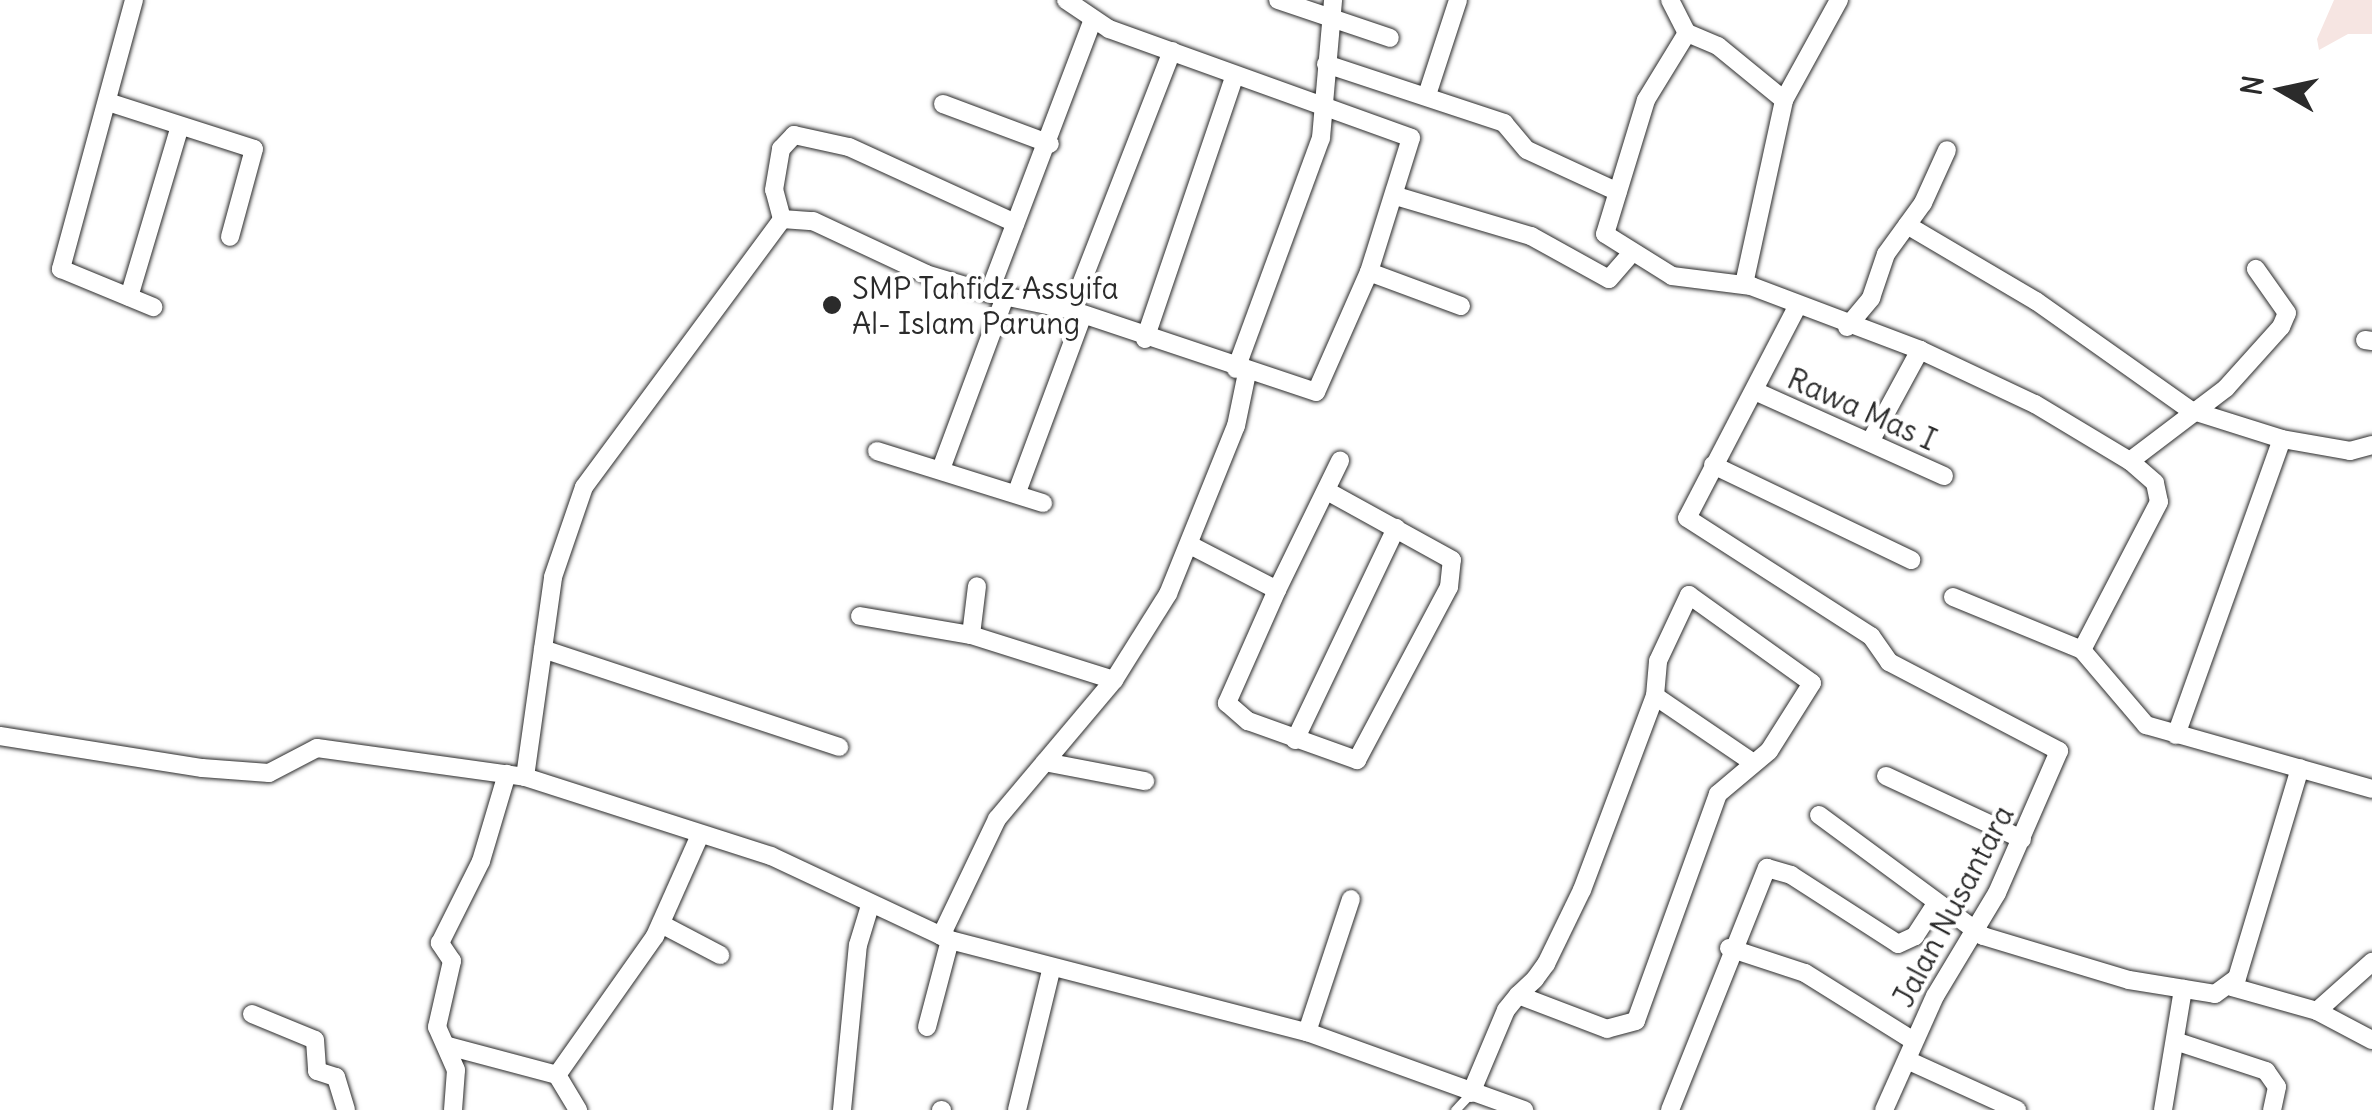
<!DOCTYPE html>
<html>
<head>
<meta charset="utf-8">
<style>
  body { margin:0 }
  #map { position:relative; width:2372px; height:1110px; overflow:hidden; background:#fff; font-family:Delius,sans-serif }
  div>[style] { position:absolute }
  .built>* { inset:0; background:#f6e5e2 }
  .roads { filter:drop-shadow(0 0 2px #2b2b2b) drop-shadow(0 0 2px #2b2b2b) }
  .service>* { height:9px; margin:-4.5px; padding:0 4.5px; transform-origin:4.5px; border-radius:4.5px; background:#fff }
  .minor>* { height:18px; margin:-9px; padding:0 9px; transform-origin:9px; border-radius:9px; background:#fff }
  .dots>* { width:28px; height:28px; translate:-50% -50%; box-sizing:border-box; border:5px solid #fff; border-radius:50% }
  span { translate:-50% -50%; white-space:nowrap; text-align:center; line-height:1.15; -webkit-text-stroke:8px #fff; paint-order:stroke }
  .poi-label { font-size:30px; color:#2b2b2b }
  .left { translate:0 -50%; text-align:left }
  .street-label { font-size:30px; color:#2b2b2b }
  .north { position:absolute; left:2232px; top:40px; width:100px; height:100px; -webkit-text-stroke:8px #fff; paint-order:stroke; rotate:279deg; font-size:28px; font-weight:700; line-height:40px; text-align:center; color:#2b2b2b }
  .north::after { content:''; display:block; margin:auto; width:35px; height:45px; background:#2b2b2b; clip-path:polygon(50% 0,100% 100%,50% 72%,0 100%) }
</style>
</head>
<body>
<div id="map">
  <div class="built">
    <div style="clip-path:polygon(2334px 0,2372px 0,2372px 34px,2348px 34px,2319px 50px,2317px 39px)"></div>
  </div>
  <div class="roads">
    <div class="service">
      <div style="left:1455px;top:1110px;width:23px;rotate:-47deg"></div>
    </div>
    <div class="minor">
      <div style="left:134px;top:0;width:279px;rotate:105.2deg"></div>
      <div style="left:61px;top:269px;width:100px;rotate:22.4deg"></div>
      <div style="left:1066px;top:0;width:52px;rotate:34deg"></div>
      <div style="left:1109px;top:29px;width:321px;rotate:19.8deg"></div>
      <div style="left:1411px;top:138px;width:140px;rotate:107.4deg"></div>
      <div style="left:1369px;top:272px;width:131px;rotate:113.8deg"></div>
      <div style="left:1316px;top:392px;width:258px;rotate:-161.5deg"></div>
      <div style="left:1071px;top:310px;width:84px;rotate:-168.3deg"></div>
      <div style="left:989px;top:293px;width:290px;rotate:-69.2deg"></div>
      <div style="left:1278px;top:0;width:118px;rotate:18.7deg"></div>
      <div style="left:1670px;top:0;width:37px;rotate:63deg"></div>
      <div style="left:1839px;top:0;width:114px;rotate:118.8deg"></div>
      <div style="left:1784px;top:100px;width:85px;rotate:-140.7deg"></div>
      <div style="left:1718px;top:46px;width:34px;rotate:-157deg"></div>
      <div style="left:1687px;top:33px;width:79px;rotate:121.5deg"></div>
      <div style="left:1646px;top:100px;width:140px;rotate:107deg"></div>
      <div style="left:1605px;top:234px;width:79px;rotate:32.1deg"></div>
      <div style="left:1672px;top:276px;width:80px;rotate:7.2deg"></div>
      <div style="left:1751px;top:286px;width:181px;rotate:20.7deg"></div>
      <div style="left:1920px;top:350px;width:127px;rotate:25.2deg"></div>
      <div style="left:2035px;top:404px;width:111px;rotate:31deg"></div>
      <div style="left:2130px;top:461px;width:33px;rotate:41deg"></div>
      <div style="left:2155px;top:483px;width:19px;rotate:78deg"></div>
      <div style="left:2159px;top:502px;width:167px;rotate:117.5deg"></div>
      <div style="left:1326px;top:64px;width:188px;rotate:18.3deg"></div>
      <div style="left:1504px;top:123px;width:35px;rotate:50deg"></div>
      <div style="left:1527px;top:150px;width:100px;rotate:24.8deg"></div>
      <div style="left:1427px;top:95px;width:100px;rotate:-71.9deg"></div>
      <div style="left:111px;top:103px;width:150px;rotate:17.8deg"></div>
      <div style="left:254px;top:149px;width:91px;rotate:105.3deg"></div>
      <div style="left:943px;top:104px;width:114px;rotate:20.5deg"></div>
      <div style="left:1396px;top:196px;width:141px;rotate:16.5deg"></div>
      <div style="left:1531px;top:236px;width:89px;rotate:28.9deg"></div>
      <div style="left:1609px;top:279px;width:32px;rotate:-49deg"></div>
      <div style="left:782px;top:219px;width:30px;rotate:-105deg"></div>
      <div style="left:774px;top:190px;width:42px;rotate:-80.3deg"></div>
      <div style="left:781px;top:149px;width:19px;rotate:-47deg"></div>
      <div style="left:794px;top:135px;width:56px;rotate:12.3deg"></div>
      <div style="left:849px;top:147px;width:183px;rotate:24.6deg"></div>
      <div style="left:1907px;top:225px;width:150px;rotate:30.5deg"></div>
      <div style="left:2036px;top:301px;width:189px;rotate:35.3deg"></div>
      <div style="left:2190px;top:410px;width:96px;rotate:17.5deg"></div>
      <div style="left:2282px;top:439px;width:69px;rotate:10deg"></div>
      <div style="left:2350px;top:451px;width:23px;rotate:-15deg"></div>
      <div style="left:1369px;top:272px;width:98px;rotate:20.3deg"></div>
      <div style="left:1744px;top:284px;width:188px;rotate:-77.7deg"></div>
      <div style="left:129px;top:297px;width:178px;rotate:-73.4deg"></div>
      <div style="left:1798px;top:305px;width:240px;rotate:117.5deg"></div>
      <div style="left:1687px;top:518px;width:219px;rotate:32.7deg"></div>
      <div style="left:1871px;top:636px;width:32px;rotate:55deg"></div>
      <div style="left:1889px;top:662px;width:192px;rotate:27.6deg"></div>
      <div style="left:2059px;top:751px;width:155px;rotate:113.6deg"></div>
      <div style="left:1997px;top:893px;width:120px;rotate:121deg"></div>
      <div style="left:1935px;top:996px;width:125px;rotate:114.1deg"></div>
      <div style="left:1071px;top:310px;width:278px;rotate:-68.7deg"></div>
      <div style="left:1847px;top:327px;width:38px;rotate:-50deg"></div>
      <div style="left:1871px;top:298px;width:46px;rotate:-71.2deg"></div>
      <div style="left:1886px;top:254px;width:63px;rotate:-54deg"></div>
      <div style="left:1923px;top:203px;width:58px;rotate:-65.6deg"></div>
      <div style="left:1145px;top:339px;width:276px;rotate:-71.2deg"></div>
      <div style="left:2365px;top:340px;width:7px;rotate:8deg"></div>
      <div style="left:1236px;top:369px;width:246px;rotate:-69.8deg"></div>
      <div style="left:1321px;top:138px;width:139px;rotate:-85deg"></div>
      <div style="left:1757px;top:392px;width:205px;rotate:24.2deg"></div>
      <div style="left:1870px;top:442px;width:105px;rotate:-61.5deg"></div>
      <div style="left:877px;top:451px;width:174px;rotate:17.4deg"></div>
      <div style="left:2130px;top:461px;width:121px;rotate:-37.2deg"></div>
      <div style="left:2226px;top:388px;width:82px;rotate:-48deg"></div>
      <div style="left:2281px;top:327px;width:15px;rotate:-67deg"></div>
      <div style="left:2287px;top:313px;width:54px;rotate:-125.2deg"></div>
      <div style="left:1713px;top:465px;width:220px;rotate:25.6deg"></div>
      <div style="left:941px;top:469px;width:187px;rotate:-69.6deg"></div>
      <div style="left:1017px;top:492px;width:189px;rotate:-69.6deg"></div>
      <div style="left:1190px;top:545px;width:98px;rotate:27.3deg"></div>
      <div style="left:1277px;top:590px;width:144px;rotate:-64deg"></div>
      <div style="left:1277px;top:590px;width:124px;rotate:113.9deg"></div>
      <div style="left:1227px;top:703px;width:28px;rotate:41deg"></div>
      <div style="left:1248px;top:721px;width:116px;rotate:19.7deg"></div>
      <div style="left:1357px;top:760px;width:196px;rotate:-62deg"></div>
      <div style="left:1449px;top:587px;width:27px;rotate:-84deg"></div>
      <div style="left:1452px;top:560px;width:143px;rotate:-151.1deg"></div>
      <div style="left:1953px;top:597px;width:139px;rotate:22.3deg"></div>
      <div style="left:2082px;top:650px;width:99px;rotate:49.5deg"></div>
      <div style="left:2146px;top:725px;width:235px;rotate:15.8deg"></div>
      <div style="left:860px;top:616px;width:113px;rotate:9.7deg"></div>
      <div style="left:971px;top:635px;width:150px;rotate:17.5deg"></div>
      <div style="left:971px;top:635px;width:49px;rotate:-83deg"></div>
      <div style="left:543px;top:649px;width:312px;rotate:18.3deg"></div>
      <div style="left:1655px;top:696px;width:117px;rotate:34.2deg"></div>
      <div style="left:2176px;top:735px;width:314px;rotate:-70.3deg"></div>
      <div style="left:0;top:736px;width:205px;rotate:9deg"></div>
      <div style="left:202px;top:768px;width:67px;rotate:4.3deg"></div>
      <div style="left:269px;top:773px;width:54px;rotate:-27.5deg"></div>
      <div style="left:317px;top:748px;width:210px;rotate:7.9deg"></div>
      <div style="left:525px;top:777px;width:258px;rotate:17.8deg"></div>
      <div style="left:771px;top:856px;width:198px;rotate:25.1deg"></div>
      <div style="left:950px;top:940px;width:369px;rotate:14.5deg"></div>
      <div style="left:1307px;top:1032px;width:231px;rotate:19.8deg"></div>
      <div style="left:1295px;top:740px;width:235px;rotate:-64.5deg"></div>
      <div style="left:1045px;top:762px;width:102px;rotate:10.8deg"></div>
      <div style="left:1886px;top:776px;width:150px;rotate:24.9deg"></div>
      <div style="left:525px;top:777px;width:202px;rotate:-82deg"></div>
      <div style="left:553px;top:577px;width:95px;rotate:-71deg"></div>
      <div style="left:584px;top:487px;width:333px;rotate:-53.5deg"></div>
      <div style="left:782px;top:219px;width:31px;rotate:4deg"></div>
      <div style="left:813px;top:221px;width:125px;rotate:25.1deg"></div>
      <div style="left:926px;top:274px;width:66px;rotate:16.8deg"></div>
      <div style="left:1819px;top:815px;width:204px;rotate:36.4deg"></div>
      <div style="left:1983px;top:936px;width:152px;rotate:16.8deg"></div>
      <div style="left:2129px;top:980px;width:87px;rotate:9.2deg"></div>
      <div style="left:2215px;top:994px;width:27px;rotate:-36deg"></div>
      <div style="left:2237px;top:978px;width:219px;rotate:-73.3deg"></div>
      <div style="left:661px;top:924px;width:67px;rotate:27.7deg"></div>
      <div style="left:941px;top:936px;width:130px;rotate:-64.4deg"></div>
      <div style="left:997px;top:819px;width:182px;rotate:-49.9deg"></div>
      <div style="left:1114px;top:680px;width:102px;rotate:-57.9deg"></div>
      <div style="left:1168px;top:594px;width:181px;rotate:-68deg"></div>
      <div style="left:1236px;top:426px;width:54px;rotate:-78.3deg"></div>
      <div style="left:1729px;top:948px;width:80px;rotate:18.2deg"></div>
      <div style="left:1805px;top:973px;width:128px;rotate:32deg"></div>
      <div style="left:2232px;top:987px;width:88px;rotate:15.8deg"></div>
      <div style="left:2317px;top:1011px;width:62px;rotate:27.8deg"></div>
      <div style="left:2317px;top:1011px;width:74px;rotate:-41.7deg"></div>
      <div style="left:252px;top:1014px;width:68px;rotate:22.4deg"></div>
      <div style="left:315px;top:1040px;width:31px;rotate:86deg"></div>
      <div style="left:317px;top:1071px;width:20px;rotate:18deg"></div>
      <div style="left:336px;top:1077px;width:34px;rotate:73deg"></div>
      <div style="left:927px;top:1027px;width:90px;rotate:-75.2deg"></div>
      <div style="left:1307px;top:1032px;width:140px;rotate:-71.7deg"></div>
      <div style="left:2175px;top:1041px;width:96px;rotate:18.2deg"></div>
      <div style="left:2266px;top:1071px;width:19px;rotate:55deg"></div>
      <div style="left:2277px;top:1087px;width:24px;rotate:102deg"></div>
      <div style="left:448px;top:1046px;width:113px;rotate:14.9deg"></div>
      <div style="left:557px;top:1075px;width:170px;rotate:-54.8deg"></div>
      <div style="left:655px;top:936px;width:111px;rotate:-66deg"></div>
      <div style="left:1907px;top:1060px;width:121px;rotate:24.4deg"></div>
      <div style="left:557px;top:1075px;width:41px;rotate:59deg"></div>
      <div style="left:1471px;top:1093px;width:90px;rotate:-67.1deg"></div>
      <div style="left:1506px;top:1010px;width:19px;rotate:-51deg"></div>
      <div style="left:1518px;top:995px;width:23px;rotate:-43deg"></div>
      <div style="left:1535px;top:979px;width:19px;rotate:-54deg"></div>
      <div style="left:1546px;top:964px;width:82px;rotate:-64.1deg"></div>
      <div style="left:1582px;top:890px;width:207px;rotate:-69.4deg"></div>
      <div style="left:1655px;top:696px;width:35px;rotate:-85deg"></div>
      <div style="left:1658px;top:661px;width:73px;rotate:-64.8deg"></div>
      <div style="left:1689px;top:595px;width:151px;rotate:35.6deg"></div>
      <div style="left:1812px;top:683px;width:80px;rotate:122.3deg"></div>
      <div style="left:1769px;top:751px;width:67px;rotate:139.9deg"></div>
      <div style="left:1718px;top:794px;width:241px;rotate:109.9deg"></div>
      <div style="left:1636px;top:1021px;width:30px;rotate:165deg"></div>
      <div style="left:1607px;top:1029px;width:95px;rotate:-159.1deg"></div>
      <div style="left:453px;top:1110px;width:40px;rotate:-85.7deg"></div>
      <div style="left:456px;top:1070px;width:47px;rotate:-113.8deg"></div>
      <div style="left:437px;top:1027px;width:68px;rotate:-77.2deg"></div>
      <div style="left:452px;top:961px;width:22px;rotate:-124deg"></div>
      <div style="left:440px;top:943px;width:92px;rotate:-63.4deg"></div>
      <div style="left:481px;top:861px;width:91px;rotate:-73.4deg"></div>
      <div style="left:842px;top:1110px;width:166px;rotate:-84.5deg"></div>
      <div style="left:858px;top:945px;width:38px;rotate:-73deg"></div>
      <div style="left:941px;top:1110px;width:1px"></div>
      <div style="left:1017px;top:1110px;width:144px;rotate:-76.3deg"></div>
      <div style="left:1670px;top:1110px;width:261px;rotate:-68.2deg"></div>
      <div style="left:1767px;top:868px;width:25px;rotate:16deg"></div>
      <div style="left:1791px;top:875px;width:127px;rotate:32.8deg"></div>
      <div style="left:1898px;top:944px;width:19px;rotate:-25deg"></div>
      <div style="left:1915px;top:936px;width:35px;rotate:-57deg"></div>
      <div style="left:2163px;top:1110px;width:123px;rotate:-80.6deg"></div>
    </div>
  </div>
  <div class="dots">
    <div style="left:832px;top:305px;background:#2b2b2b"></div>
  </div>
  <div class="poi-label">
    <span class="left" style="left:852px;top:305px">SMP Tahfidz Assyifa<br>Al- Islam Parung</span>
  </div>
  <div class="street-label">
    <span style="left:1862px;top:409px;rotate:24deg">Rawa Mas I</span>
    <span style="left:1953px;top:906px;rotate:-62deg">Jalan Nusantara</span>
  </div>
  <div class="north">N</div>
</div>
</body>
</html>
